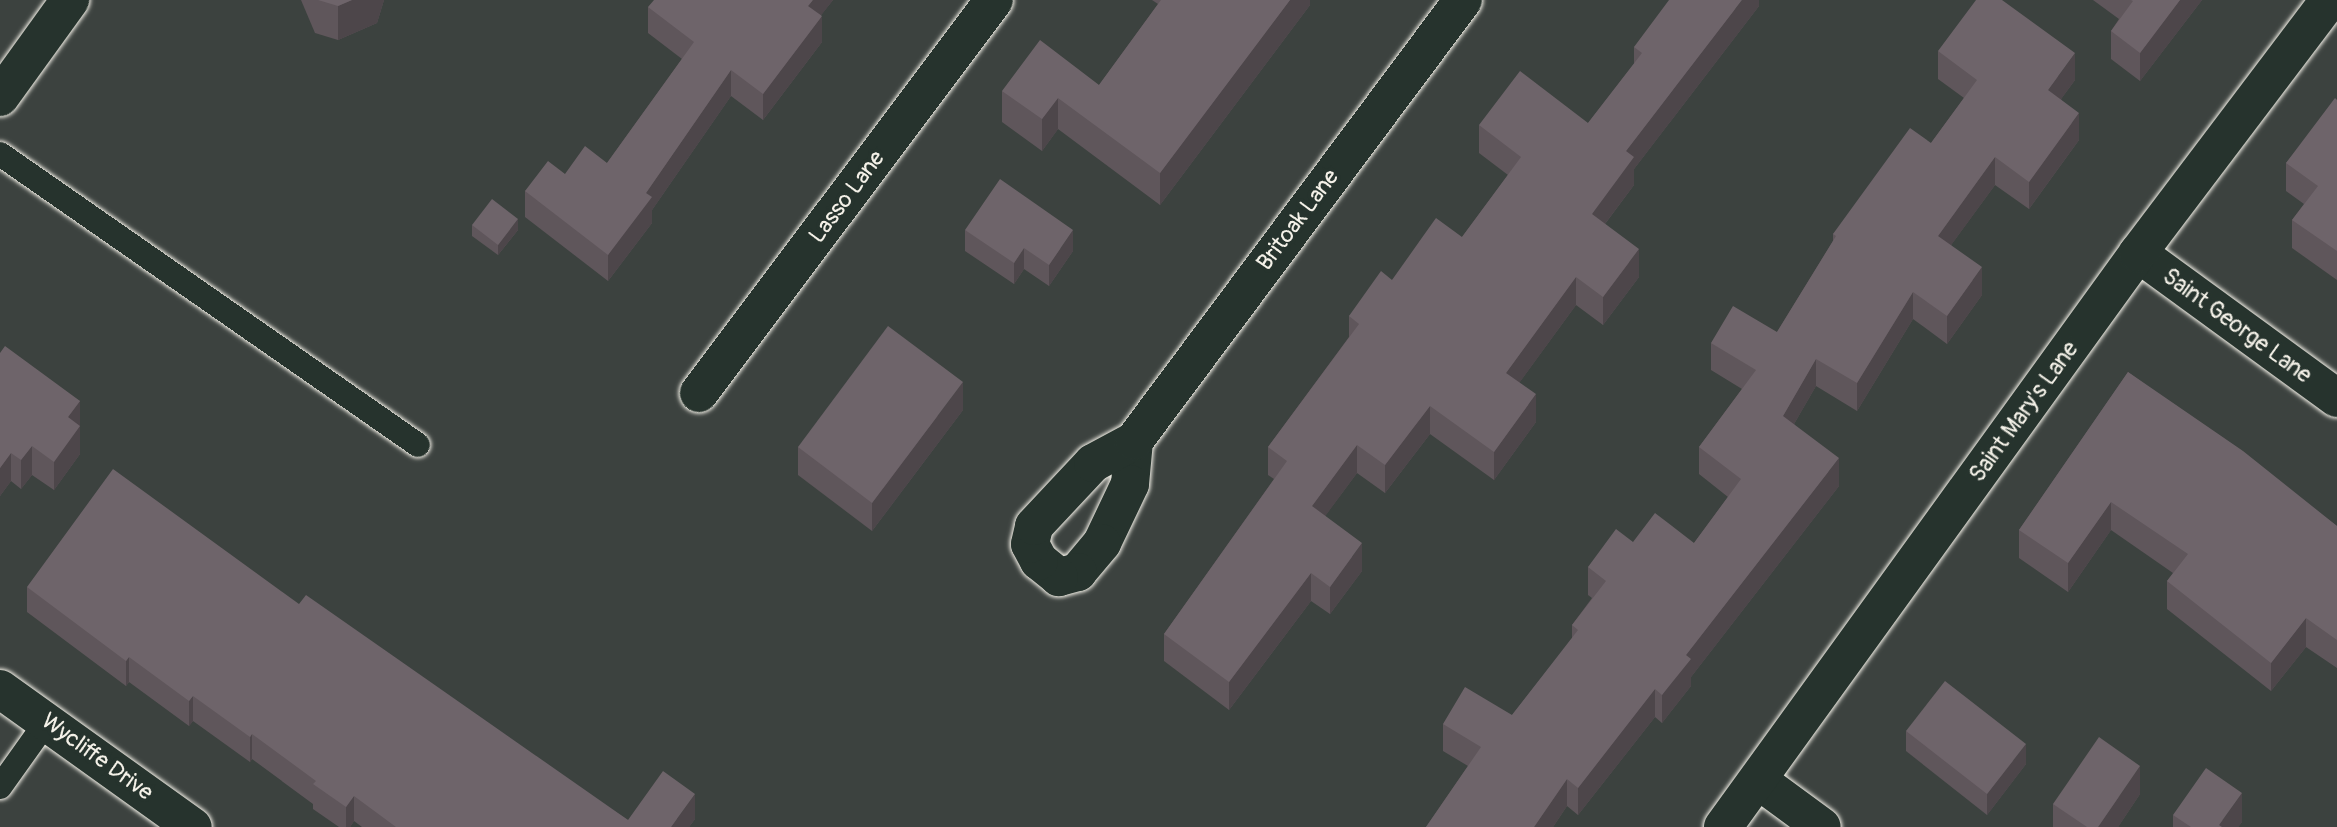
<!DOCTYPE html>
<html>
<head>
<meta charset="utf-8">
<style>
  body { margin:0 }
  #map { position:relative; width:2337px; height:827px; overflow:hidden; background:#3c423f; font-family:Pangolin,sans-serif }
  div>[style] { position:absolute }
  .roads { filter:drop-shadow(0 0 2px #f4f1e8) drop-shadow(0 0 2px #f4f1e8) }
  .lane>* { height:24px; margin:-12px; padding:0 12px; transform-origin:12px; border-radius:12px; background:#26332d }
  .street>* { height:38px; margin:-19px; padding:0 19px; transform-origin:19px; border-radius:19px; background:#26332d }
  .secondary>* { height:38px; margin:-19px; padding:0 19px; transform-origin:19px; border-radius:19px; background:#26332d }
  .wall>* { inset:0; background:#5f565b }
  .shaded-wall>* { inset:0; background:#4d464a }
  .building>* { inset:0; background:#6e646a }
  span { translate:-50% -50%; white-space:nowrap; text-align:center; line-height:1.15; -webkit-text-stroke:7px #26332d; paint-order:stroke }
  .street-label { font-size:23px; color:#f4f1e8 }
</style>
</head>
<body>
<div id="map">
  <div class="roads">
    <div class="lane">
      <div style="left:0;top:154px;width:509px;rotate:34.84deg"></div>
      <div style="left:0;top:787px;width:81px;rotate:-54.5deg"></div>
    </div>
    <div class="street">
      <div style="left:2138px;top:253px;width:246px;rotate:36.1deg"></div>
      <div style="left:699px;top:393px;width:491px;rotate:-53.1deg"></div>
      <div style="left:1134px;top:441px;width:43px;rotate:95.3deg"></div>
      <div style="left:1130px;top:484px;width:65px;rotate:115.4deg"></div>
      <div style="left:1102px;top:543px;width:38px;rotate:130deg"></div>
      <div style="left:1078px;top:572px;width:20px;rotate:165deg"></div>
      <div style="left:1059px;top:577px;width:26px;rotate:-141deg"></div>
      <div style="left:1039px;top:561px;width:19px;rotate:-118deg"></div>
      <div style="left:1030px;top:544px;width:18px;rotate:-77deg"></div>
      <div style="left:1034px;top:526px;width:86px;rotate:-46.9deg"></div>
      <div style="left:1093px;top:463px;width:47px;rotate:-28.2deg"></div>
      <div style="left:1134px;top:441px;width:550px;rotate:-53.28deg"></div>
      <div style="left:0;top:689px;width:237px;rotate:35.6deg"></div>
      <div style="left:1758px;top:780px;width:79px;rotate:36.3deg"></div>
      <div style="left:1723px;top:827px;width:708px;rotate:-54.13deg"></div>
      <div style="left:2138px;top:253px;width:317px;rotate:-52.9deg"></div>
    </div>
    <div class="secondary">
      <div style="left:0;top:97px;width:120px;rotate:-54.2deg"></div>
    </div>
  </div>
  <div class="wall">
    <div style="clip-path:polygon(301px 0,384px 0,377px 23px,338px 40px,315px 33px)"></div>
    <div style="clip-path:polygon(833px 0,821px 15px,822px 42px,763px 120px,731px 96px,652px 210px,652px 223px,608px 281px,525px 217px,525px 191px,565px 174px,607px 163px,682px 59px,648px 33px,648px 7px)"></div>
    <div style="clip-path:polygon(1152px 0,1310px 0,1310px 5px,1160px 205px,1058px 129px,1042px 151px,1002px 122px,1002px 91px,1099px 85px,1158px 4px)"></div>
    <div style="clip-path:polygon(1759px 0,1759px 6px,1634px 169px,1634px 185px,1605px 224px,1639px 277px,1603px 325px,1576px 305px,1519px 383px,1536px 422px,1494px 480px,1430px 434px,1385px 493px,1357px 473px,1325px 516px,1362px 571px,1330px 614px,1311px 601px,1229px 710px,1164px 661px,1164px 634px,1274px 479px,1268px 475px,1268px 447px,1349px 337px,1349px 316px,1392px 280px,1462px 237px,1508px 175px,1479px 153px,1479px 125px,1588px 123px,1634px 64px,1634px 47px)"></div>
    <div style="clip-path:polygon(2093px 0,2202px 0,2140px 81px,2111px 59px,2111px 31px,2119px 19px)"></div>
    <div style="clip-path:polygon(1938px 51px,2075px 80px,2061px 99px,2079px 140px,2029px 209px,1995px 185px,1951px 245px,1982px 295px,1947px 344px,1913px 319px,1857px 411px,1816px 386px,1794px 424px,1839px 486px,1691px 677px,1691px 686px,1662px 723px,1655px 717px,1578px 815px,1567px 806px,1553px 827px,1426px 827px,1468px 766px,1443px 751px,1443px 724px,1512px 715px,1572px 639px,1572px 625px,1592px 598px,1588px 595px,1588px 567px,1633px 542px,1694px 543px,1728px 497px,1699px 474px,1699px 447px,1742px 389px,1711px 370px,1711px 343px,1777px 332px,1833px 241px,1833px 234px,1931px 143px,1964px 98px,1938px 79px)"></div>
    <div style="clip-path:polygon(2337px 100px,2337px 280px,2292px 248px,2292px 220px,2304px 204px,2286px 191px,2286px 163px)"></div>
    <div style="clip-path:polygon(472px 225px,518px 230px,498px 255px,472px 236px)"></div>
    <div style="clip-path:polygon(965px 230px,1073px 251px,1049px 286px,1024px 269px,1014px 284px,965px 251px)"></div>
    <div style="clip-path:polygon(0 353px,80px 401px,80px 454px,54px 490px,32px 475px,21px 489px,11px 481px,0 496px)"></div>
    <div style="clip-path:polygon(2128px 372px,2337px 526px,2337px 668px,2306px 647px,2271px 691px,2167px 609px,2167px 581px,2173px 573px,2111px 530px,2068px 592px,2019px 558px,2019px 530px)"></div>
    <div style="clip-path:polygon(963px 410px,872px 531px,798px 475px,798px 447px)"></div>
    <div style="clip-path:polygon(27px 587px,299px 604px,628px 820px,695px 819px,689px 827px,362px 827px,354px 821px,350px 827px,339px 827px,313px 809px,313px 804px,252px 759px,250px 762px,193px 721px,189px 726px,129px 682px,126px 686px,27px 612px)"></div>
    <div style="clip-path:polygon(1906px 731px,2026px 764px,1987px 815px,1906px 751px)"></div>
    <div style="clip-path:polygon(2140px 794px,2118px 827px,2053px 827px,2053px 804px)"></div>
    <div style="clip-path:polygon(2173px 815px,2242px 822px,2238px 827px,2173px 827px)"></div>
  </div>
  <div class="shaded-wall">
    <div style="clip-path:polygon(352px 0,384px 0,377px 23px,338px 40px,338px 6px)"></div>
    <div style="clip-path:polygon(813px 0,833px 0,808px 32px,808px 6px)"></div>
    <div style="clip-path:polygon(1290px 0,1310px 0,1310px 5px,1160px 205px,1160px 173px)"></div>
    <div style="clip-path:polygon(1742px 0,1759px 0,1759px 6px,1634px 169px,1634px 185px,1592px 241px,1592px 214px,1626px 151px)"></div>
    <div style="clip-path:polygon(2180px 0,2202px 0,2140px 81px,2140px 53px)"></div>
    <div style="clip-path:polygon(822px 16px,822px 42px,763px 120px,763px 94px)"></div>
    <div style="clip-path:polygon(2075px 53px,2075px 80px,2048px 117px,2048px 90px)"></div>
    <div style="clip-path:polygon(731px 70px,731px 96px,652px 210px,652px 223px,608px 281px,608px 255px,646px 193px)"></div>
    <div style="clip-path:polygon(1058px 98px,1058px 129px,1042px 151px,1042px 119px)"></div>
    <div style="clip-path:polygon(2079px 113px,2079px 140px,2029px 209px,2029px 182px)"></div>
    <div style="clip-path:polygon(1995px 157px,1995px 185px,1938px 263px,1938px 236px)"></div>
    <div style="clip-path:polygon(518px 219px,518px 230px,498px 255px,498px 245px)"></div>
    <div style="clip-path:polygon(1073px 230px,1073px 251px,1049px 286px,1049px 265px)"></div>
    <div style="clip-path:polygon(1024px 248px,1024px 269px,1014px 284px,1014px 263px)"></div>
    <div style="clip-path:polygon(1639px 249px,1639px 277px,1603px 325px,1603px 297px)"></div>
    <div style="clip-path:polygon(1982px 267px,1982px 295px,1947px 344px,1947px 316px)"></div>
    <div style="clip-path:polygon(1576px 277px,1576px 305px,1506px 401px,1506px 373px)"></div>
    <div style="clip-path:polygon(1913px 292px,1913px 319px,1857px 411px,1857px 383px)"></div>
    <div style="clip-path:polygon(1816px 359px,1816px 386px,1783px 443px,1783px 416px)"></div>
    <div style="clip-path:polygon(963px 382px,963px 410px,872px 531px,872px 503px)"></div>
    <div style="clip-path:polygon(1536px 394px,1536px 422px,1494px 480px,1494px 452px)"></div>
    <div style="clip-path:polygon(80px 401px,80px 454px,54px 490px,54px 462px,68px 417px)"></div>
    <div style="clip-path:polygon(1430px 406px,1430px 434px,1385px 493px,1385px 465px)"></div>
    <div style="clip-path:polygon(1357px 445px,1357px 473px,1312px 534px,1312px 506px)"></div>
    <div style="clip-path:polygon(32px 446px,32px 475px,21px 489px,21px 460px)"></div>
    <div style="clip-path:polygon(11px 453px,11px 481px,0 496px,0 468px)"></div>
    <div style="clip-path:polygon(1839px 458px,1839px 486px,1691px 677px,1691px 686px,1662px 723px,1662px 695px,1686px 655px)"></div>
    <div style="clip-path:polygon(2111px 502px,2111px 530px,2068px 592px,2068px 563px)"></div>
    <div style="clip-path:polygon(1362px 543px,1362px 571px,1330px 614px,1330px 587px)"></div>
    <div style="clip-path:polygon(1311px 573px,1311px 601px,1229px 710px,1229px 682px)"></div>
    <div style="clip-path:polygon(2306px 618px,2306px 647px,2271px 691px,2271px 663px)"></div>
    <div style="clip-path:polygon(129px 657px,129px 682px,126px 686px,126px 661px)"></div>
    <div style="clip-path:polygon(1655px 689px,1655px 717px,1578px 815px,1578px 788px)"></div>
    <div style="clip-path:polygon(193px 696px,193px 721px,189px 726px,189px 701px)"></div>
    <div style="clip-path:polygon(252px 734px,252px 759px,250px 762px,250px 737px)"></div>
    <div style="clip-path:polygon(2026px 744px,2026px 764px,1987px 815px,1987px 794px)"></div>
    <div style="clip-path:polygon(2140px 766px,2140px 794px,2118px 827px,2098px 827px)"></div>
    <div style="clip-path:polygon(1567px 779px,1567px 806px,1553px 827px,1534px 827px)"></div>
    <div style="clip-path:polygon(2242px 793px,2242px 822px,2238px 827px,2219px 827px,2219px 825px)"></div>
    <div style="clip-path:polygon(695px 794px,695px 819px,689px 827px,671px 827px)"></div>
    <div style="clip-path:polygon(354px 796px,354px 821px,350px 827px,346px 827px,346px 807px)"></div>
  </div>
  <div class="building">
    <div style="clip-path:polygon(318px 0,352px 0,338px 6px)"></div>
    <div style="clip-path:polygon(654px 0,813px 0,808px 6px,822px 16px,763px 94px,731px 70px,646px 193px,652px 197px,608px 255px,525px 191px,548px 161px,565px 174px,585px 146px,607px 163px,694px 42px,648px 7px)"></div>
    <div style="clip-path:polygon(1161px 0,1290px 0,1160px 173px,1058px 98px,1042px 119px,1002px 91px,1040px 40px,1099px 85px)"></div>
    <div style="clip-path:polygon(1669px 0,1742px 0,1626px 151px,1634px 157px,1592px 214px,1639px 249px,1603px 297px,1576px 277px,1506px 373px,1536px 394px,1494px 452px,1430px 406px,1385px 465px,1357px 445px,1312px 506px,1362px 543px,1330px 587px,1311px 573px,1229px 682px,1164px 634px,1287px 461px,1268px 447px,1359px 324px,1349px 316px,1381px 271px,1392px 280px,1436px 218px,1462px 237px,1521px 157px,1479px 125px,1520px 71px,1588px 123px,1642px 53px,1634px 47px)"></div>
    <div style="clip-path:polygon(1976px 0,2002px 0,2075px 53px,2048px 90px,2079px 113px,2029px 182px,1995px 157px,1938px 236px,1982px 267px,1947px 316px,1913px 292px,1857px 383px,1816px 359px,1783px 416px,1839px 458px,1686px 655px,1691px 659px,1662px 695px,1655px 689px,1578px 788px,1567px 779px,1534px 827px,1426px 827px,1481px 747px,1443px 724px,1465px 687px,1512px 715px,1578px 630px,1572px 625px,1606px 581px,1588px 567px,1616px 529px,1633px 542px,1655px 513px,1694px 543px,1741px 479px,1699px 447px,1756px 370px,1711px 343px,1733px 306px,1777px 332px,1836px 236px,1833px 234px,1910px 128px,1931px 143px,1977px 80px,1938px 51px)"></div>
    <div style="clip-path:polygon(2131px 0,2180px 0,2140px 53px,2111px 31px,2133px 1px)"></div>
    <div style="clip-path:polygon(2335px 98px,2337px 100px,2337px 251px,2292px 220px,2318px 186px,2286px 163px)"></div>
    <div style="clip-path:polygon(1000px 179px,1073px 230px,1049px 265px,1024px 248px,1014px 263px,965px 230px)"></div>
    <div style="clip-path:polygon(492px 199px,518px 219px,498px 245px,472px 225px)"></div>
    <div style="clip-path:polygon(888px 326px,963px 382px,872px 503px,798px 447px)"></div>
    <div style="clip-path:polygon(5px 346px,80px 401px,68px 417px,80px 426px,54px 462px,32px 446px,21px 460px,11px 453px,0 468px,0 353px)"></div>
    <div style="clip-path:polygon(2128px 372px,2243px 451px,2337px 526px,2337px 640px,2306px 618px,2271px 663px,2167px 581px,2188px 554px,2111px 502px,2068px 563px,2019px 530px)"></div>
    <div style="clip-path:polygon(113px 469px,299px 604px,306px 595px,628px 820px,663px 771px,695px 794px,671px 827px,396px 827px,354px 796px,346px 807px,313px 784px,316px 781px,252px 734px,250px 737px,193px 696px,189px 701px,129px 657px,126px 661px,27px 587px)"></div>
    <div style="clip-path:polygon(1945px 681px,2026px 744px,1987px 794px,1906px 731px)"></div>
    <div style="clip-path:polygon(2099px 737px,2140px 766px,2098px 827px,2087px 827px,2053px 804px)"></div>
    <div style="clip-path:polygon(2206px 768px,2242px 793px,2219px 825px,2222px 827px,2191px 827px,2173px 815px)"></div>
  </div>
  <div class="street-label">
    <span style="left:847px;top:197px;rotate:-53deg">Lasso Lane</span>
    <span style="left:1298px;top:220px;rotate:-53deg">Britoak Lane</span>
    <span style="left:2237px;top:326px;rotate:36deg">Saint George Lane</span>
    <span style="left:2024px;top:412px;rotate:-54deg">Saint Mary's Lane</span>
    <span style="left:97px;top:757px;rotate:36deg">Wycliffe Drive</span>
  </div>
</div>
</body>
</html>
